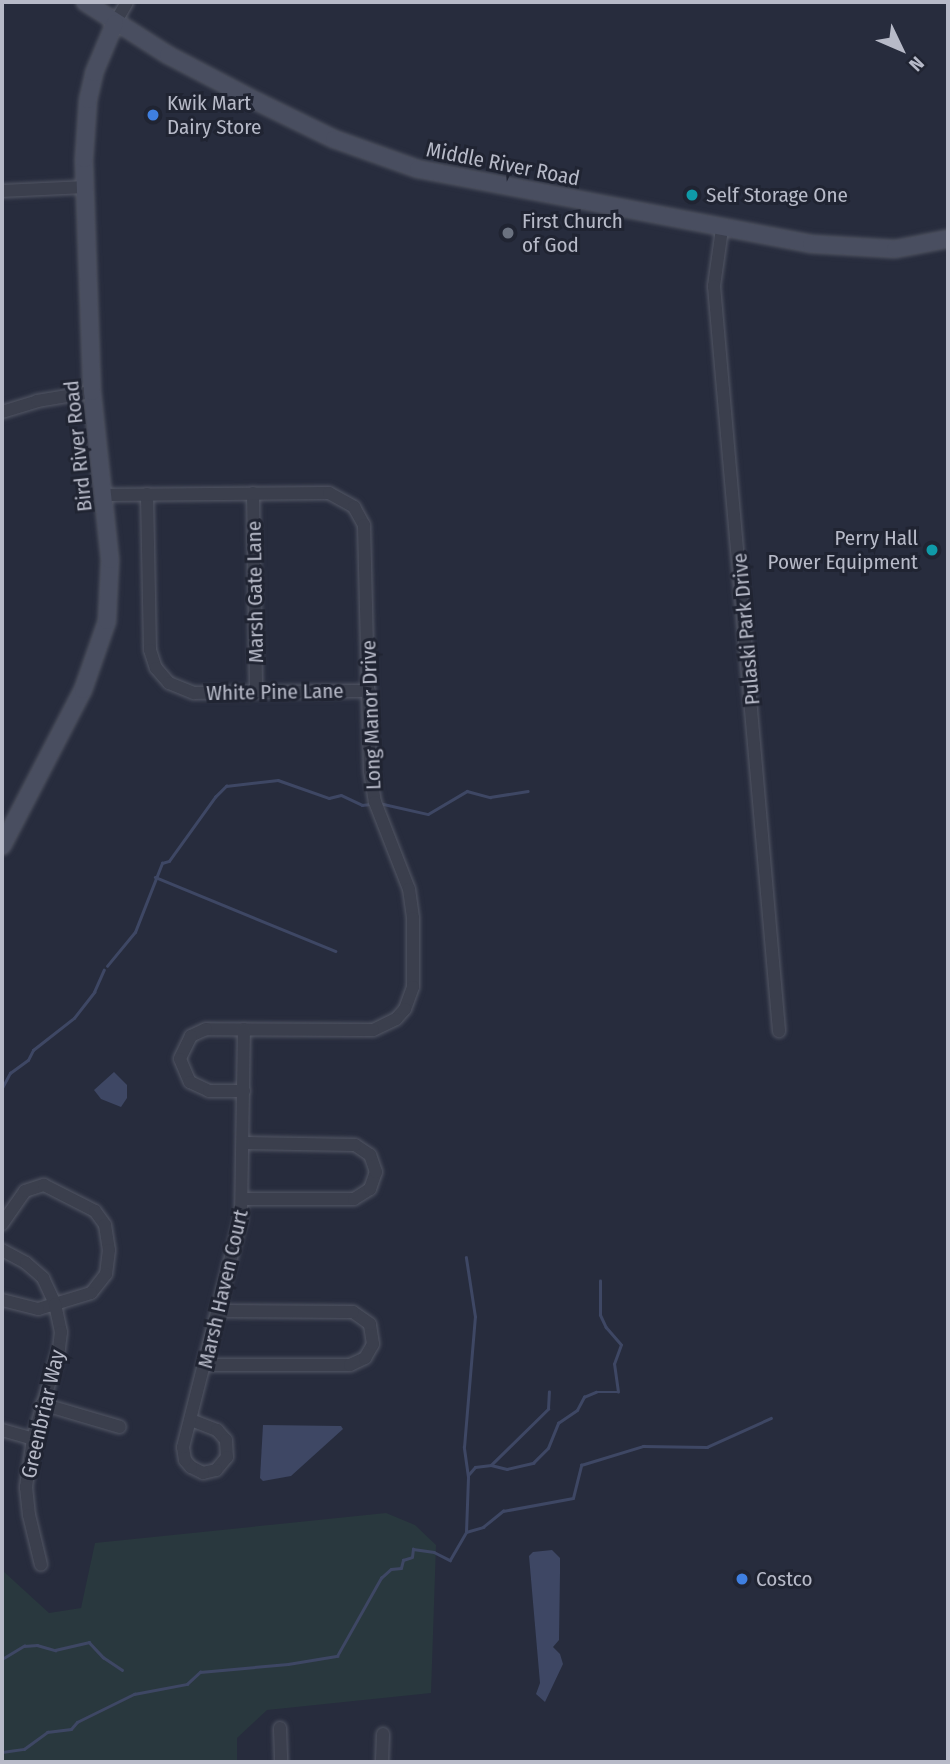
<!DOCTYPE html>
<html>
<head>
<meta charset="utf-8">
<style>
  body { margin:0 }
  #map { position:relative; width:950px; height:1764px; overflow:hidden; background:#272c3d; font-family:"Fira Sans Condensed",sans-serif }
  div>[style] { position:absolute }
  .green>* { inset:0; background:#29383e }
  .water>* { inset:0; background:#3e4764 }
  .stream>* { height:2.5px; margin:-1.25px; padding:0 1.25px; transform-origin:1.25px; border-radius:1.25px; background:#3e4764 }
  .roads { filter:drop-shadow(0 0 2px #535765) drop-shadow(0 0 2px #535765) }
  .street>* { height:12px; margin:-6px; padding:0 6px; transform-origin:6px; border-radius:6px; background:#3b3f4d }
  .secondary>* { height:16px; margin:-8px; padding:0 8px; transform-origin:8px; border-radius:8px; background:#494e60 }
  .dots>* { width:19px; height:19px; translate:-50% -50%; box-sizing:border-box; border:4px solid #202432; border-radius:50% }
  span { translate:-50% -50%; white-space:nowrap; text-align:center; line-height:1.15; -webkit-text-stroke:6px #202432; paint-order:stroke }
  .poi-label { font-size:21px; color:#b7bac8 }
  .left { translate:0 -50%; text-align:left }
  .right { translate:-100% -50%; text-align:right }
  .street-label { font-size:21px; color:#b7bac8 }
  .frame { position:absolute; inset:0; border:4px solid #b7bac8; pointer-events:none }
  .north { position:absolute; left:866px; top:14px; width:70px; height:70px; -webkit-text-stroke:5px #202432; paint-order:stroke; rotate:134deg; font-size:19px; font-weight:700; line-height:28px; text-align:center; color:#b7bac8 }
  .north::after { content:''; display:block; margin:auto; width:24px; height:32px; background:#b7bac8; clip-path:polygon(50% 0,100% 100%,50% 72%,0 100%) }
</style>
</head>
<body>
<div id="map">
  <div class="green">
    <div style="clip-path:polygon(386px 1513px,415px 1525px,436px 1545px,431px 1693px,267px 1710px,237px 1738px,237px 1762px,2px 1762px,2px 1570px,49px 1613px,81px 1608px,95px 1543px)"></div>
  </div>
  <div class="water">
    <div style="clip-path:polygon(114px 1072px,127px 1085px,127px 1098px,121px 1107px,101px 1099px,94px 1090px)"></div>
    <div style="clip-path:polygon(263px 1425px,341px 1426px,343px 1429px,291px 1476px,263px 1481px,260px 1478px)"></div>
    <div style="clip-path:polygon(552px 1550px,560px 1558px,560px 1572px,559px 1640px,553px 1647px,560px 1654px,563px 1664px,545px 1702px,536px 1694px,540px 1683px,529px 1556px,533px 1552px)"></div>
  </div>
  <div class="stream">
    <div style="left:379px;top:803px;width:50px;rotate:12.7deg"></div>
    <div style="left:428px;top:814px;width:45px;rotate:-30.5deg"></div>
    <div style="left:467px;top:791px;width:24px;rotate:15deg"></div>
    <div style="left:490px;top:797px;width:38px;rotate:-9deg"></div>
    <div style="left:155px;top:877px;width:195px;rotate:22.3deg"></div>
    <div style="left:107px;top:966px;width:44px;rotate:-50.5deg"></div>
    <div style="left:135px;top:932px;width:74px;rotate:-68.6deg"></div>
    <div style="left:162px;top:863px;width:7px;rotate:-16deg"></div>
    <div style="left:169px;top:861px;width:79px;rotate:-54.3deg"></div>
    <div style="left:215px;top:797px;width:16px;rotate:-45deg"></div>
    <div style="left:226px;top:786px;width:52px;rotate:-6.6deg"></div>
    <div style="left:278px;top:780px;width:54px;rotate:19.4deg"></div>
    <div style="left:329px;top:798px;width:12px;rotate:-14deg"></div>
    <div style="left:341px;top:795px;width:23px;rotate:25deg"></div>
    <div style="left:362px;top:805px;width:8px;rotate:-7deg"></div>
    <div style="left:2px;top:1088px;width:17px;rotate:-62deg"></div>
    <div style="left:10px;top:1073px;width:22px;rotate:-36deg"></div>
    <div style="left:28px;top:1060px;width:11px;rotate:-63deg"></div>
    <div style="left:33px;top:1050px;width:52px;rotate:-38deg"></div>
    <div style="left:74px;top:1018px;width:33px;rotate:-52deg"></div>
    <div style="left:94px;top:992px;width:24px;rotate:-66deg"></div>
    <div style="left:491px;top:1465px;width:80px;rotate:-44.5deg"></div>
    <div style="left:548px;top:1409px;width:17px;rotate:-87deg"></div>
    <div style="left:469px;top:1474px;width:9px;rotate:-49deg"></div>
    <div style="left:475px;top:1467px;width:16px;rotate:-7deg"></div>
    <div style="left:491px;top:1465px;width:16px;rotate:14deg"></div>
    <div style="left:507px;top:1469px;width:27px;rotate:-13deg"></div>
    <div style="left:533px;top:1463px;width:21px;rotate:-45deg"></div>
    <div style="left:548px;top:1448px;width:27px;rotate:-68deg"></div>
    <div style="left:558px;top:1423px;width:23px;rotate:-34deg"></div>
    <div style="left:577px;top:1410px;width:15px;rotate:-62deg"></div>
    <div style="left:584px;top:1397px;width:13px;rotate:-23deg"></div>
    <div style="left:596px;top:1392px;width:22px"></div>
    <div style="left:618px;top:1392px;width:28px;rotate:-98deg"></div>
    <div style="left:614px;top:1364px;width:20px;rotate:-70deg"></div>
    <div style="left:621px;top:1345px;width:23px;rotate:-131deg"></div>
    <div style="left:606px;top:1328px;width:14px;rotate:-115deg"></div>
    <div style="left:600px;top:1315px;width:34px;rotate:-90deg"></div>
    <div style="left:466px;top:1532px;width:18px;rotate:-16deg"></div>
    <div style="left:483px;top:1527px;width:26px;rotate:-39deg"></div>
    <div style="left:503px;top:1511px;width:71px;rotate:-10.5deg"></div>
    <div style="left:573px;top:1498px;width:34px;rotate:-76deg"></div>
    <div style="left:581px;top:1465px;width:65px;rotate:-17deg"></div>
    <div style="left:643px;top:1446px;width:64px;rotate:0.9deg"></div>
    <div style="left:707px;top:1447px;width:70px;rotate:-24.4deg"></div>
    <div style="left:2px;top:1659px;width:26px;rotate:-31deg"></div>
    <div style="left:24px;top:1646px;width:13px;rotate:-4deg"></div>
    <div style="left:37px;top:1645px;width:19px;rotate:16deg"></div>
    <div style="left:55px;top:1650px;width:35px;rotate:-13deg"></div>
    <div style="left:89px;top:1642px;width:21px;rotate:47deg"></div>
    <div style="left:103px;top:1657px;width:23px;rotate:34deg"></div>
    <div style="left:2px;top:1752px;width:22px;rotate:-8deg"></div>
    <div style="left:24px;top:1749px;width:29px;rotate:-36deg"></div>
    <div style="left:47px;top:1732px;width:24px;rotate:-7deg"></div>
    <div style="left:71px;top:1729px;width:9px;rotate:-49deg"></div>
    <div style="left:77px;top:1722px;width:64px;rotate:-26.2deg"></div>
    <div style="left:134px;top:1694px;width:54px;rotate:-10.7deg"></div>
    <div style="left:187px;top:1684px;width:18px;rotate:-43deg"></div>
    <div style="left:200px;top:1672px;width:88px;rotate:-5.2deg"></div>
    <div style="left:288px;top:1664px;width:50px;rotate:-9.3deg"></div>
    <div style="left:337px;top:1656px;width:90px;rotate:-60.6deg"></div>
    <div style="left:381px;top:1578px;width:13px;rotate:-42deg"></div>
    <div style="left:391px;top:1569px;width:10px;rotate:-6deg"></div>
    <div style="left:401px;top:1568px;width:8px;rotate:-76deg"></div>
    <div style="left:403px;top:1560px;width:9px;rotate:-18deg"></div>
    <div style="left:412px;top:1557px;width:8px;rotate:-83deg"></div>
    <div style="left:413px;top:1549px;width:21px;rotate:8deg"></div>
    <div style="left:434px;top:1552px;width:18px;rotate:27deg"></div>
    <div style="left:450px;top:1560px;width:32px;rotate:-60deg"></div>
    <div style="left:466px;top:1532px;width:55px;rotate:-87.9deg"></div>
    <div style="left:468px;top:1477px;width:30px;rotate:-98deg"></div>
    <div style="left:464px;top:1447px;width:130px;rotate:-85.2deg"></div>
    <div style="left:475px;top:1317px;width:60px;rotate:-98.7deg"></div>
  </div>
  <div class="roads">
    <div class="street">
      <div style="left:115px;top:23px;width:24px;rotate:-60deg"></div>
      <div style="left:2px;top:191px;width:83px;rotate:-2.8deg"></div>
      <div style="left:722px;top:229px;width:58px;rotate:98deg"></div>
      <div style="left:714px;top:286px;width:748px;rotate:85.01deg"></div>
      <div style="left:2px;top:412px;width:37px;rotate:-17deg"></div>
      <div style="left:37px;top:401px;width:56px;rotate:-9.3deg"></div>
      <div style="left:253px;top:493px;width:199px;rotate:89.1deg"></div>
      <div style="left:147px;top:494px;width:156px;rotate:88.9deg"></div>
      <div style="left:150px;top:650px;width:19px;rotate:72deg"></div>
      <div style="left:156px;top:668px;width:20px;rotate:49deg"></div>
      <div style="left:169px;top:683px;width:27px;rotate:22deg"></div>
      <div style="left:194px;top:693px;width:175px;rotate:-0.7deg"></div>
      <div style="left:104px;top:495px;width:225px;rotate:-0.5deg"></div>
      <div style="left:329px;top:493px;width:29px;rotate:29deg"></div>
      <div style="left:354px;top:507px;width:21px;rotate:61deg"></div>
      <div style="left:364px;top:525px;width:246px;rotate:88.6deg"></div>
      <div style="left:370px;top:771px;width:31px;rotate:81deg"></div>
      <div style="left:375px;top:802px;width:93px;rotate:68.7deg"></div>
      <div style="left:409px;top:889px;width:29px;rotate:82deg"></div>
      <div style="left:413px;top:918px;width:69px;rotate:90deg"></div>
      <div style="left:413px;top:987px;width:23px;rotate:110deg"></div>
      <div style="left:405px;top:1009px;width:13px;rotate:132deg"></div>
      <div style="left:396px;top:1019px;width:25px;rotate:154deg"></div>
      <div style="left:373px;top:1030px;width:167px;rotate:-179.7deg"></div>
      <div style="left:206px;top:1029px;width:17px;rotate:155deg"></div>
      <div style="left:191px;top:1036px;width:25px;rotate:116deg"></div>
      <div style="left:180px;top:1059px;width:25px;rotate:67deg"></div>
      <div style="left:190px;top:1082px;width:21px;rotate:25deg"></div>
      <div style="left:209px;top:1091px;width:35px"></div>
      <div style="left:243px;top:1199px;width:111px"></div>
      <div style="left:354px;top:1199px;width:19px;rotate:-32deg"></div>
      <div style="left:370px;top:1189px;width:18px;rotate:-71deg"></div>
      <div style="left:376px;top:1172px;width:18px;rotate:-109deg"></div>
      <div style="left:370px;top:1155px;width:18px;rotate:-146deg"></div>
      <div style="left:355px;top:1145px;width:111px;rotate:-179deg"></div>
      <div style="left:2px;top:1224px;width:40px;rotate:-55.1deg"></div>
      <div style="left:25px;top:1191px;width:20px;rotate:-18deg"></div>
      <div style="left:44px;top:1185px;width:57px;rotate:27deg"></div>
      <div style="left:95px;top:1211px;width:17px;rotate:54deg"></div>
      <div style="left:105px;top:1225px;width:25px;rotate:81deg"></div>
      <div style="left:109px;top:1250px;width:24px;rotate:97deg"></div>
      <div style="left:106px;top:1274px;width:24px;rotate:128deg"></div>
      <div style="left:91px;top:1293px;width:55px;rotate:163.2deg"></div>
      <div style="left:38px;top:1309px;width:37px;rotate:-166deg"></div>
      <div style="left:2px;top:1250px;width:27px;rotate:28deg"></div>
      <div style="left:26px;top:1263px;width:23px;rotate:41deg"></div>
      <div style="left:43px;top:1278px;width:29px;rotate:65deg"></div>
      <div style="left:55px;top:1304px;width:29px;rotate:78deg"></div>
      <div style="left:61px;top:1332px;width:17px;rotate:97deg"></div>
      <div style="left:59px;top:1349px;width:94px;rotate:106.1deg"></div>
      <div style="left:33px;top:1439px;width:49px;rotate:98.3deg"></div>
      <div style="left:26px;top:1487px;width:28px;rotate:84deg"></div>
      <div style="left:29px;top:1515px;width:51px;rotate:76.5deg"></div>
      <div style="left:206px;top:1365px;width:144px"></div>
      <div style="left:350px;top:1365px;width:17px;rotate:-25deg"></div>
      <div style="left:365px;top:1358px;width:16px;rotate:-60deg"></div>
      <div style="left:373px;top:1344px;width:20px;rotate:-99deg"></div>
      <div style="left:370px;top:1324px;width:21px;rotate:-145deg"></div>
      <div style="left:353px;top:1312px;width:134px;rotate:-179.6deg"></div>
      <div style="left:42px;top:1404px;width:81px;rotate:16.4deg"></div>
      <div style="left:191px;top:1420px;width:28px;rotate:21deg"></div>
      <div style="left:217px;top:1430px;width:13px;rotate:48deg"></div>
      <div style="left:226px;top:1440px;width:17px;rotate:87deg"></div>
      <div style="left:227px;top:1457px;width:17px;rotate:130deg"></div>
      <div style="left:216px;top:1470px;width:13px;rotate:167deg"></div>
      <div style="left:203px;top:1473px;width:13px;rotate:-153deg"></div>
      <div style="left:191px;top:1467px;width:9px;rotate:-131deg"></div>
      <div style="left:185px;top:1460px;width:13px;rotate:-99deg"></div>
      <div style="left:183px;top:1447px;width:237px;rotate:-75.8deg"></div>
      <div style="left:241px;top:1217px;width:188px;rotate:-89.1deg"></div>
      <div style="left:2px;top:1430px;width:32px;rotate:16deg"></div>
      <div style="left:280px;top:1728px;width:34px;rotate:88deg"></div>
      <div style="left:382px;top:1762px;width:28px;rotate:-88deg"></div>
    </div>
    <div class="secondary">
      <div style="left:85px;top:2px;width:98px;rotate:32.6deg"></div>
      <div style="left:168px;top:55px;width:102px;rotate:27.6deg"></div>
      <div style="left:258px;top:102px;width:85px;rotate:26deg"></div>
      <div style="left:334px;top:139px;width:89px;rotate:19.7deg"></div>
      <div style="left:418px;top:169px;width:400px;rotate:10.8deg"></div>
      <div style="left:811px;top:244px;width:84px;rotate:3.4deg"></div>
      <div style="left:895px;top:249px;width:54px;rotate:-10.7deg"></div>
      <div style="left:2px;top:846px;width:176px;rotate:-62.6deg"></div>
      <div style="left:83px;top:690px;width:73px;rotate:-70.8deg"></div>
      <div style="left:107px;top:621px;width:61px;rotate:-87.2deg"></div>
      <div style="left:110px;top:560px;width:169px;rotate:-96.1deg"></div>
      <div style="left:92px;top:392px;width:233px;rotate:-92deg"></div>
      <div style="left:84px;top:159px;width:59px;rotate:-86.1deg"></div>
      <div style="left:88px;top:100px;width:28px;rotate:-77deg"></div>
      <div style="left:94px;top:73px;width:54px;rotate:-67.2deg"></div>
    </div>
  </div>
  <div class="dots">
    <div style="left:153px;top:115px;background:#3f7fe0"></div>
    <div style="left:692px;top:195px;background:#0f9aa8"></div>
    <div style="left:508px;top:233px;background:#6b7280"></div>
    <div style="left:932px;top:550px;background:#0f9aa8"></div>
    <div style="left:742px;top:1579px;background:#3f7fe0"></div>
  </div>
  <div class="poi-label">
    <span class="left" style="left:167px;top:115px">Kwik Mart<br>Dairy Store</span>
    <span class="left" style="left:706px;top:195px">Self Storage One</span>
    <span class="left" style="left:522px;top:233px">First Church<br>of God</span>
    <span class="right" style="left:918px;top:550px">Perry Hall<br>Power Equipment</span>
    <span class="left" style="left:756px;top:1579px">Costco</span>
  </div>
  <div class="street-label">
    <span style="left:503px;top:164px;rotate:11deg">Middle River Road</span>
    <span style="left:78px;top:446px;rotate:-96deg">Bird River Road</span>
    <span style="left:255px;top:592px;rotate:-91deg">Marsh Gate Lane</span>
    <span style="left:746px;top:629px;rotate:-95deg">Pulaski Park Drive</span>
    <span style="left:275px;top:692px;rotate:-1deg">White Pine Lane</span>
    <span style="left:371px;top:715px;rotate:-92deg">Long Manor Drive</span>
    <span style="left:223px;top:1289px;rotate:-77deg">Marsh Haven Court</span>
    <span style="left:43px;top:1414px;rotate:-77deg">Greenbriar Way</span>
  </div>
  <div class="frame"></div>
  <div class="north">N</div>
</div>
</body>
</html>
